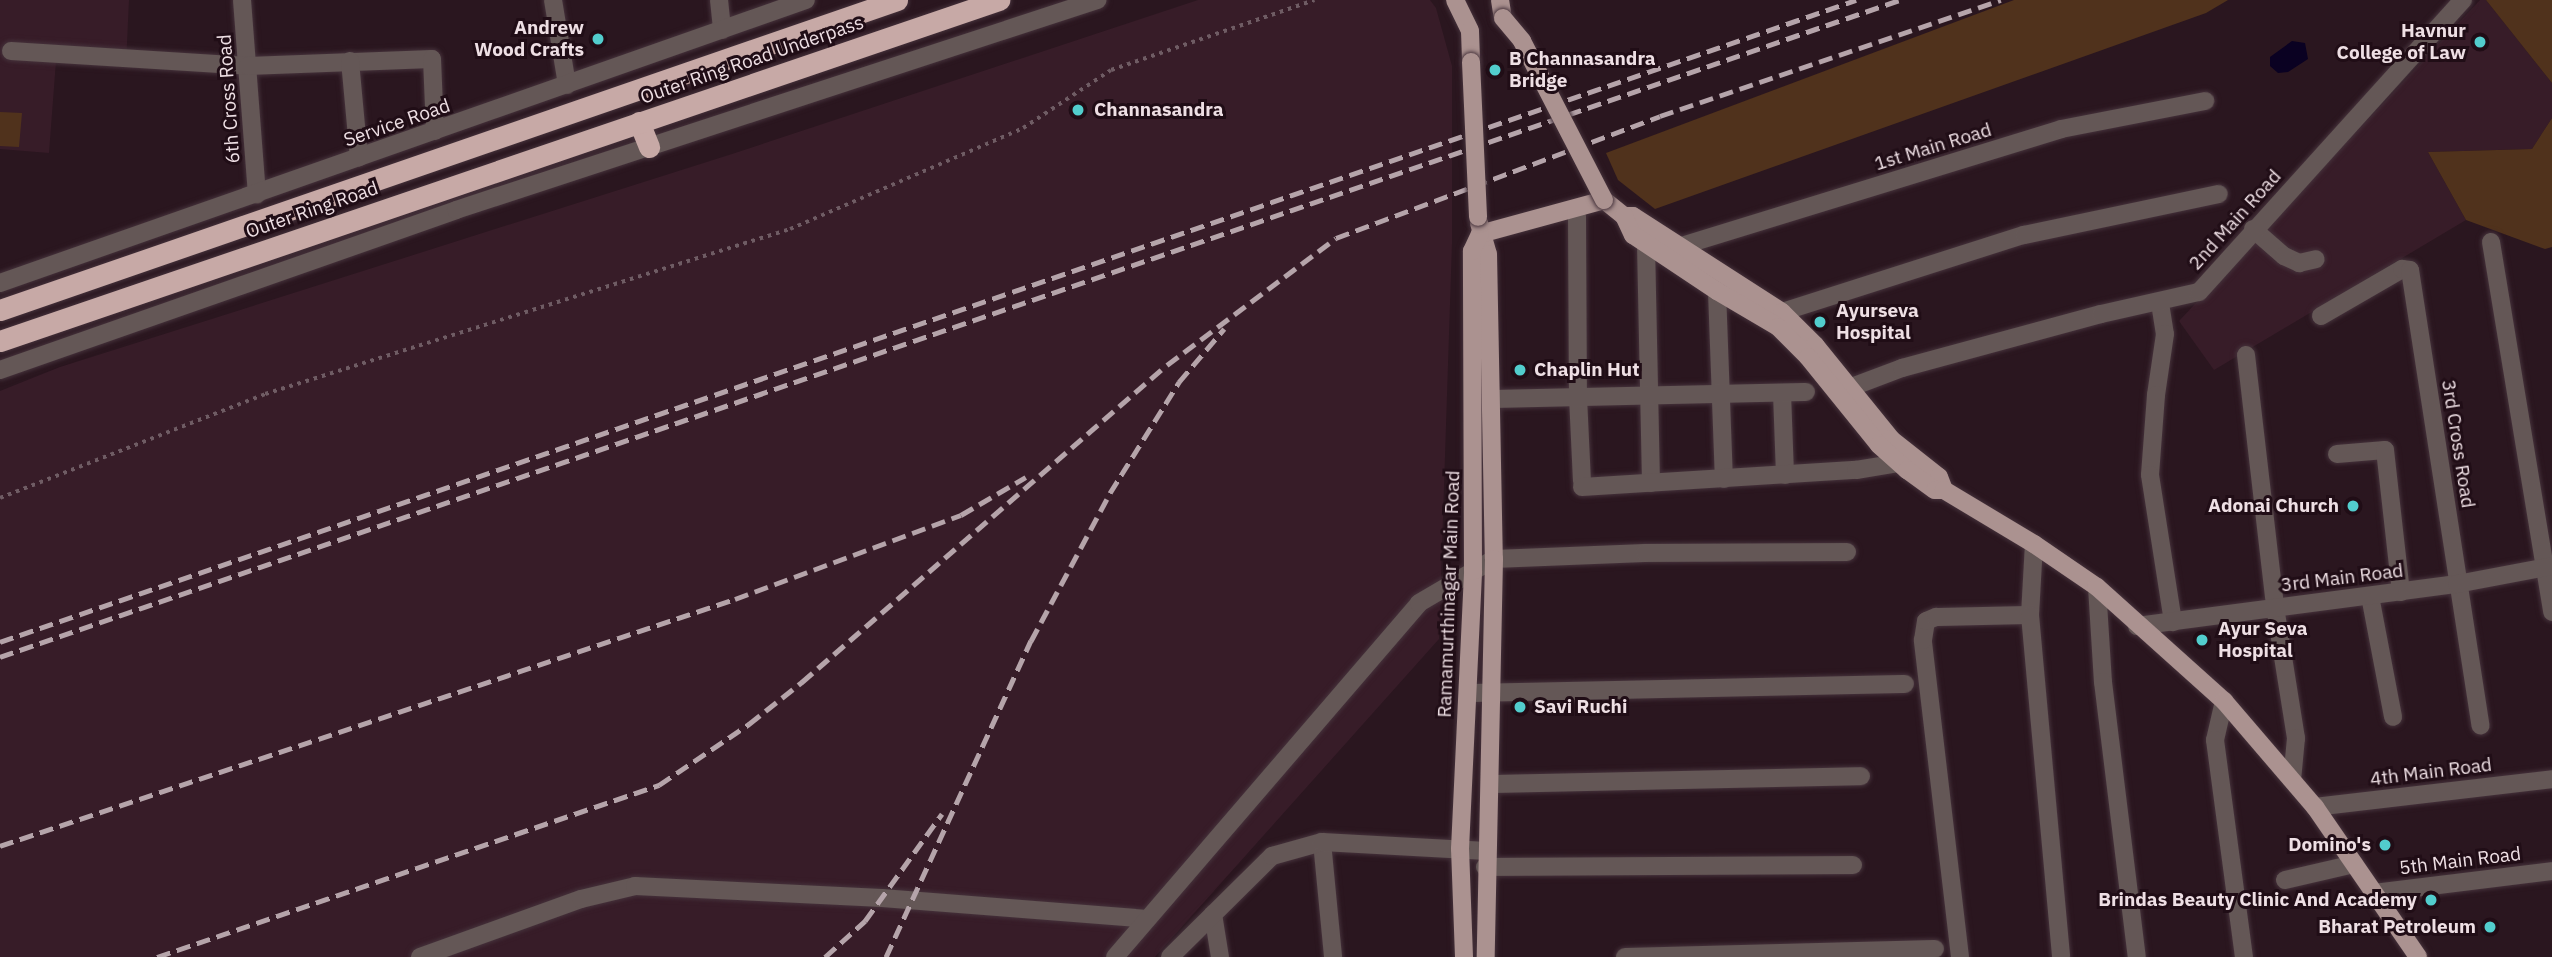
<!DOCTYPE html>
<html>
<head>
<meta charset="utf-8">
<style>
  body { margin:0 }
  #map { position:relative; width:2552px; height:957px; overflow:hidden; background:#2a161f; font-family:"IBM Plex Sans",sans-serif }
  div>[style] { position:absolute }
  .built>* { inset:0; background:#371c28 }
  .green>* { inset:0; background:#50321c }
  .water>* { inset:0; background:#0a0122 }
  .path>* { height:3.5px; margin-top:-1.75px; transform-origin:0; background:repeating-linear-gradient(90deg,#6f5c64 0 3.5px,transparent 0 8.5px) }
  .roads { filter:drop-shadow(0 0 2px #45323b) drop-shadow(0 0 2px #45323b) }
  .minor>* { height:18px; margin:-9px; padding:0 9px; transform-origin:9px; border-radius:9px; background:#645756 }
  .major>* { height:18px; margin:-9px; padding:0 9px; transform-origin:9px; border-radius:9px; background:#ab9290 }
  .highway>* { height:21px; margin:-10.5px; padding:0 10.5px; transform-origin:10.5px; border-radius:10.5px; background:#c7a9a6 }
  .rail>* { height:5px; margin-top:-2.5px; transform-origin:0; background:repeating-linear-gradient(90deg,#b5a4aa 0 14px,transparent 0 21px) }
  .bridges { filter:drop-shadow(0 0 2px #45323b) drop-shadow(0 0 2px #45323b) }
  .major-bridge>* { height:18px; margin:-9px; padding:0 9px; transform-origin:9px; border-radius:9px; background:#ab9290 }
  .dots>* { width:19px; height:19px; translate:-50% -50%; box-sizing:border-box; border:4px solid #200d16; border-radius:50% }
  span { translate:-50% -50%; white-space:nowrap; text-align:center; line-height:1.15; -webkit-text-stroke:6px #200d16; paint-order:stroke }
  .poi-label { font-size:19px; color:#eedfe4; font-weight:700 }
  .right { translate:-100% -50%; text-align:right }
  .left { translate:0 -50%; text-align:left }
  .street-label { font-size:19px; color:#eedfe4 }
</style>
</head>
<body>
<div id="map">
  <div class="built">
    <div style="clip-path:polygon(0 0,129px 0,126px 65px,56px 61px,49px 153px,0 149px)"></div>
    <div style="clip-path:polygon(1198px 0,1430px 0,1436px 8px,1452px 66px,1452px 243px,1439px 639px,1155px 957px,0 957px,0 391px,60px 367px,732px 154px)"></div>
    <div style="clip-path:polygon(2480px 0,2486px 0,2552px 83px,2552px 118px,2532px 149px,2428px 152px,2466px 220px,2214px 370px,2179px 321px)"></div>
  </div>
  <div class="green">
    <div style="clip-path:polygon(2014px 0,2228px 0,2206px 13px,1655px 209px,1618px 180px,1606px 153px)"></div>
    <div style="clip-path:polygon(2486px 0,2552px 0,2552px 83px)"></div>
    <div style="clip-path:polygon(0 112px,22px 113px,19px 147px,0 146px)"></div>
    <div style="clip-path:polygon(2552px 118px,2552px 247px,2545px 249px,2466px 220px,2428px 152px,2532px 149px)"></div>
  </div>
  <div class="water">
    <div style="clip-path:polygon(2292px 41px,2305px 43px,2308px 59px,2288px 72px,2278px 73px,2270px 66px,2270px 57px)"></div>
  </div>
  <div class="path">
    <div style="left:0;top:498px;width:285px;rotate:-21.4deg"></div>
    <div style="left:265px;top:394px;width:550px;rotate:-17.45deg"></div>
    <div style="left:790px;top:229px;width:254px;rotate:-23.4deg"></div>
    <div style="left:1023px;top:128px;width:105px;rotate:-33.4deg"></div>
    <div style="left:1111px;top:70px;width:215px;rotate:-19deg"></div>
  </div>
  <div class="roads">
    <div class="minor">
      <div style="left:242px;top:0;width:195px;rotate:85.6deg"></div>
      <div style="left:553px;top:0;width:86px;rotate:80.6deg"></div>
      <div style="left:719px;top:0;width:30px;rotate:84deg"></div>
      <div style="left:11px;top:51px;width:237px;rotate:3.6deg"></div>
      <div style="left:248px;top:66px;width:184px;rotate:-2.2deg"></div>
      <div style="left:432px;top:59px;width:72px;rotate:87.6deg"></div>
      <div style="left:350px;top:61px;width:97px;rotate:84.7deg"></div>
      <div style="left:1577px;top:216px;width:181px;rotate:89.7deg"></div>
      <div style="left:1578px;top:397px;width:84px;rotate:87.3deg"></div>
      <div style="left:2253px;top:229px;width:41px;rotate:41.1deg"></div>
      <div style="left:2284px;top:256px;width:17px;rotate:25deg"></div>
      <div style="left:2299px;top:263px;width:17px;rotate:-13deg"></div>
      <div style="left:2491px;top:242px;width:375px;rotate:80.6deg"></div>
      <div style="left:1646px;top:244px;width:239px;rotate:88.8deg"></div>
      <div style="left:1678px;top:247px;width:401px;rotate:-17.1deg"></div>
      <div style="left:2061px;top:129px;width:147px;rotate:-11deg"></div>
      <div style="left:0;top:283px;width:854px;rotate:-19.35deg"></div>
      <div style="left:1717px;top:291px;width:188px;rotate:87.9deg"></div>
      <div style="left:2160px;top:303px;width:31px;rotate:81deg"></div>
      <div style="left:2165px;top:334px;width:62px;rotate:98.4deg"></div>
      <div style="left:2156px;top:395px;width:80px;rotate:94.3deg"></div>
      <div style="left:2150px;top:475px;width:149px;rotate:81.1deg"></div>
      <div style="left:1782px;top:312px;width:254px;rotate:-17.7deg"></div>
      <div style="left:2024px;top:235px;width:199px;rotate:-11.9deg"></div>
      <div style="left:2321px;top:316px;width:94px;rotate:-30.1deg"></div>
      <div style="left:2402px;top:269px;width:8px;rotate:7deg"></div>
      <div style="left:2410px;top:270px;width:461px;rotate:81.2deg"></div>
      <div style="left:2246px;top:355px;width:254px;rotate:83.4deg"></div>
      <div style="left:2275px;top:607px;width:133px;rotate:80.9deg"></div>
      <div style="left:2296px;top:738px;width:42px;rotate:95.4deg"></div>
      <div style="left:0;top:370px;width:483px;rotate:-19.3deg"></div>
      <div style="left:456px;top:210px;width:675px;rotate:-18.14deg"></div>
      <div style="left:1849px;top:388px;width:57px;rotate:-20.7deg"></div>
      <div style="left:1902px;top:368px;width:206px;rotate:-15.2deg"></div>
      <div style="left:2101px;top:314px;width:100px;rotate:-12.7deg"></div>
      <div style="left:2199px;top:292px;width:394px;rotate:-47.9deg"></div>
      <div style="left:1782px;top:393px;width:82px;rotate:87.9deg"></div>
      <div style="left:1491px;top:399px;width:315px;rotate:-1.3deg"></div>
      <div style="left:2337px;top:454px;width:48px;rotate:-4.8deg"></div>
      <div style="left:2385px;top:450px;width:143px;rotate:83.6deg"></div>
      <div style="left:1582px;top:487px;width:275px;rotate:-3.6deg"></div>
      <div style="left:1856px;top:470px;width:44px;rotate:-9.2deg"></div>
      <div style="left:2097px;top:587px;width:95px;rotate:86.4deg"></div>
      <div style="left:2103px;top:682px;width:277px;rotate:83deg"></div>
      <div style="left:2370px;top:596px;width:123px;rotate:79.2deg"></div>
      <div style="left:2030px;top:615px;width:71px;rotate:-86.8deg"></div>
      <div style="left:2137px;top:626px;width:323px;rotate:-7.5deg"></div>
      <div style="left:2457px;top:584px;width:97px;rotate:-10.7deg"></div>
      <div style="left:1468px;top:693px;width:437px;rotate:-1.2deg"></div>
      <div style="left:2224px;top:701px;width:40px;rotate:103deg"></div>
      <div style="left:2215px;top:740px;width:219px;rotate:82.4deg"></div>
      <div style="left:1490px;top:784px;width:371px;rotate:-1.2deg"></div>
      <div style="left:2315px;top:807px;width:239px;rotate:-6.7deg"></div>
      <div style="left:1322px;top:842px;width:116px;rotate:84.5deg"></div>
      <div style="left:1485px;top:867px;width:368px;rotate:-0.3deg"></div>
      <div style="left:2285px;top:880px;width:71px;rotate:-13.1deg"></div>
      <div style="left:2374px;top:893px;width:179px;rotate:-7deg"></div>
      <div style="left:1213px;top:914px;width:44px;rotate:80.8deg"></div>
      <div style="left:420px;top:957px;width:171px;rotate:-19.8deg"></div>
      <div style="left:581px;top:899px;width:56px;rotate:-13.5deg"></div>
      <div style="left:635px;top:886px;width:247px;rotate:2.8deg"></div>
      <div style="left:882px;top:898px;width:266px;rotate:4.5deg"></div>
      <div style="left:1115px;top:957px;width:467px;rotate:-49.3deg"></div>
      <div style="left:1419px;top:603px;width:87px;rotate:-30.4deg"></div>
      <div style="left:1494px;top:559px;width:151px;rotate:-2.3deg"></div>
      <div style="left:1645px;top:553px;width:202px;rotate:-0.3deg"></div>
      <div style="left:1170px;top:957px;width:144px;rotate:-44.7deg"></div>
      <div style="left:1272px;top:856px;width:52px;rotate:-15.6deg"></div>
      <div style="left:1322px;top:842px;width:165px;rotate:3.1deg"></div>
      <div style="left:1625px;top:957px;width:310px;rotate:-1.5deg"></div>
      <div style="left:1960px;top:957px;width:319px;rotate:-96.7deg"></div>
      <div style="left:1923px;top:640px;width:19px;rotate:-81deg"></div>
      <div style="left:1926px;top:621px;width:11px;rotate:-22deg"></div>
      <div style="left:1936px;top:617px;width:94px;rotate:-1.2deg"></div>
      <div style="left:2030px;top:615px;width:343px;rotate:84.8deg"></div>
    </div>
    <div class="major">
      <div style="left:1455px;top:0;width:34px;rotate:64deg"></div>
      <div style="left:1470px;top:31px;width:31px;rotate:88deg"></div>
      <div style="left:1500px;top:0;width:18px;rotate:81deg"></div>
      <div style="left:1624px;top:216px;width:9px"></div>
      <div style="left:1633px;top:216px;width:177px;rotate:32.8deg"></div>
      <div style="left:1782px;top:312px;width:47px;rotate:45deg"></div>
      <div style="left:1815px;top:345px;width:121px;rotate:51deg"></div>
      <div style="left:1891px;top:439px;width:61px;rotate:38.4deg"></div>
      <div style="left:1939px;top:477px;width:14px;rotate:69deg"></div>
      <div style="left:1479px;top:223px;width:32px;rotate:74deg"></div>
      <div style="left:1488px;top:254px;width:305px;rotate:88.9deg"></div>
      <div style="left:1494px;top:559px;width:398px;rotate:91.2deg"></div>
      <div style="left:1480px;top:234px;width:129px;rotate:-15.3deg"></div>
      <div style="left:1604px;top:200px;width:26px;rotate:39deg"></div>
      <div style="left:1624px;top:216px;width:21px;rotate:65deg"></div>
      <div style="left:1633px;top:235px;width:101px;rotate:33.7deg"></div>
      <div style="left:1717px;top:291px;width:71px;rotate:30.5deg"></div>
      <div style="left:1778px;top:327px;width:42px;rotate:45deg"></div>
      <div style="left:1808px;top:357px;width:113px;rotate:51.1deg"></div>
      <div style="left:1879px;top:445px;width:38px;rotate:42deg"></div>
      <div style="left:1907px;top:470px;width:34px;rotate:36deg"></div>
      <div style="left:1935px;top:490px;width:9px"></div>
      <div style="left:1944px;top:490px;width:105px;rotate:31deg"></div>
      <div style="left:2034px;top:544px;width:76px;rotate:34.3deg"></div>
      <div style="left:2097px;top:587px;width:171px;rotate:41.9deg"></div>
      <div style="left:2224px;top:701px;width:140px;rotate:49.4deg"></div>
      <div style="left:2315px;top:807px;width:182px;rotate:55.5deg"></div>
      <div style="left:1464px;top:957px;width:108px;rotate:-92.1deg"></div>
      <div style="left:1460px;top:849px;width:278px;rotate:-87.3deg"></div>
      <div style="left:1473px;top:571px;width:320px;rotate:-90.2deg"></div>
      <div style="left:1472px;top:251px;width:19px;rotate:-65deg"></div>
    </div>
    <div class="highway">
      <div style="left:639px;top:122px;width:27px;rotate:68deg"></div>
      <div style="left:0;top:310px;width:949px;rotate:-19.06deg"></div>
      <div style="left:0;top:341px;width:1056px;rotate:-18.85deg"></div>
    </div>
  </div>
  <div class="rail">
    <div style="left:0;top:642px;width:1964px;rotate:-19.08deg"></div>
    <div style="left:0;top:657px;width:2009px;rotate:-19.08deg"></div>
    <div style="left:0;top:846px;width:775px;rotate:-18.58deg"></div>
    <div style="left:735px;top:599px;width:241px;rotate:-20.4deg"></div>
    <div style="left:961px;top:515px;width:75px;rotate:-30.3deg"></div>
    <div style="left:157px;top:957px;width:531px;rotate:-18.91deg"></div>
    <div style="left:659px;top:785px;width:109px;rotate:-34.1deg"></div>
    <div style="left:749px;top:724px;width:68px;rotate:-38.4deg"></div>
    <div style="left:802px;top:682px;width:483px;rotate:-41deg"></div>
    <div style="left:1167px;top:365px;width:211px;rotate:-36.9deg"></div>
    <div style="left:1336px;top:238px;width:346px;rotate:-20.6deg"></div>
    <div style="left:1660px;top:116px;width:360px;rotate:-18.8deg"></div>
    <div style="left:825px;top:957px;width:54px;rotate:-42deg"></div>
    <div style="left:865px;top:921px;width:132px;rotate:-54.3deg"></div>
    <div style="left:886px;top:957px;width:348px;rotate:-65.4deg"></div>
    <div style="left:1031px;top:641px;width:168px;rotate:-61.9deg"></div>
    <div style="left:1110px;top:493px;width:131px;rotate:-58.1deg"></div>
    <div style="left:1179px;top:382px;width:70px;rotate:-49.7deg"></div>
  </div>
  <div class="bridges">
    <div class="major-bridge">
      <div style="left:1503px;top:18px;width:30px;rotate:50deg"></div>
      <div style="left:1522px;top:41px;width:179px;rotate:62.7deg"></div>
      <div style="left:1471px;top:62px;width:155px;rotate:87.4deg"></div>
    </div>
  </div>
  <div class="dots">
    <div style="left:598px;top:39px;background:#52cdcd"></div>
    <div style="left:2480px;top:42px;background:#52cdcd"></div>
    <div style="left:1495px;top:70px;background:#52cdcd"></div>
    <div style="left:1078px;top:110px;background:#52cdcd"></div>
    <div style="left:1820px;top:322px;background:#52cdcd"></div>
    <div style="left:1520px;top:370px;background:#52cdcd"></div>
    <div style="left:2353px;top:506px;background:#52cdcd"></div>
    <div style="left:2202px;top:640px;background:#52cdcd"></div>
    <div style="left:1520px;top:707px;background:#52cdcd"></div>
    <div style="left:2385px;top:845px;background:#52cdcd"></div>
    <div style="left:2431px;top:900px;background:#52cdcd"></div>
    <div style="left:2490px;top:927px;background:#52cdcd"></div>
  </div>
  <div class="poi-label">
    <span class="right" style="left:584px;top:39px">Andrew<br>Wood Crafts</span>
    <span class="right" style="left:2466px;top:42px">Havnur<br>College of Law</span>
    <span class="left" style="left:1509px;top:70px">B Channasandra<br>Bridge</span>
    <span class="left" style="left:1094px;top:110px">Channasandra</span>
    <span class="left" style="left:1836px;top:322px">Ayurseva<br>Hospital</span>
    <span class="left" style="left:1534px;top:370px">Chaplin Hut</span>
    <span class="right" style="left:2339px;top:506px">Adonai Church</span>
    <span class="left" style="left:2218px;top:640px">Ayur Seva<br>Hospital</span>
    <span class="left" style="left:1534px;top:707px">Savi Ruchi</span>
    <span class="right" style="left:2371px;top:845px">Domino's</span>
    <span class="right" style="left:2417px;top:900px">Brindas Beauty Clinic And Academy</span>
    <span class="right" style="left:2476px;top:927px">Bharat Petroleum</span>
  </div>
  <div class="street-label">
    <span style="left:752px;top:60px;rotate:-19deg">Outer Ring Road Underpass</span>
    <span style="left:229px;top:99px;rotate:-94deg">6th Cross Road</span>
    <span style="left:397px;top:123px;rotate:-19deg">Service Road</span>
    <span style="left:1933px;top:147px;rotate:-17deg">1st Main Road</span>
    <span style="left:312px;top:210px;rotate:-19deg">Outer Ring Road</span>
    <span style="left:2235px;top:220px;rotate:-48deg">2nd Main Road</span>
    <span style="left:2458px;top:444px;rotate:81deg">3rd Cross Road</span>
    <span style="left:2342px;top:578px;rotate:-7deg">3rd Main Road</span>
    <span style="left:1449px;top:594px;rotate:-88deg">Ramamurthinagar Main Road</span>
    <span style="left:2431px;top:772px;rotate:-7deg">4th Main Road</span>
    <span style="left:2460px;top:861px;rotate:-7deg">5th Main Road</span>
  </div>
</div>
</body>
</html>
